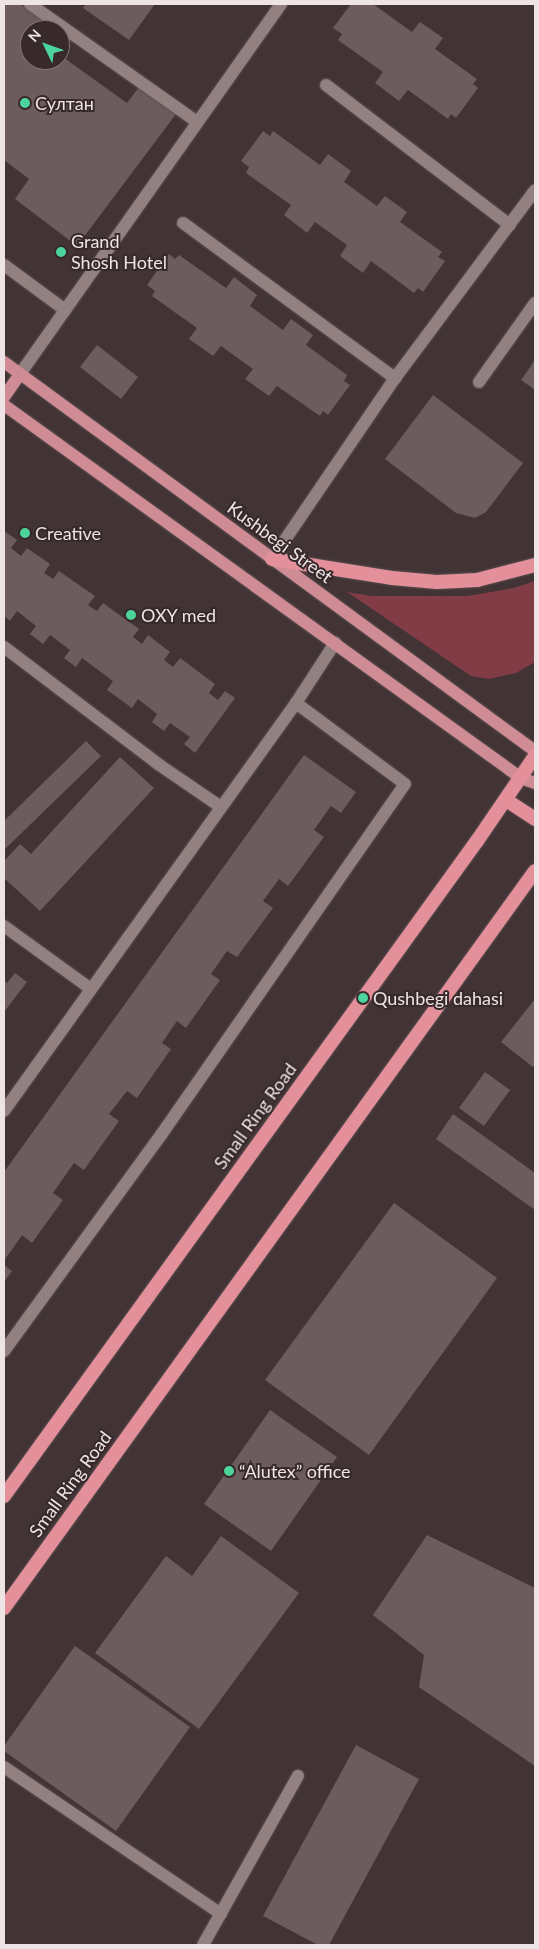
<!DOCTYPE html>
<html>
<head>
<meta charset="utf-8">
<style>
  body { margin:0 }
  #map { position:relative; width:539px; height:1949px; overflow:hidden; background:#423335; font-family:Lato,sans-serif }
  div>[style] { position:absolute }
  .green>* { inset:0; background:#823c46 }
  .building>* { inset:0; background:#6d5c5d }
  .roads { filter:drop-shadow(0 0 1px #5c4f50) drop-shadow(0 0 1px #5c4f50) }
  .service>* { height:12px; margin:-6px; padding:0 6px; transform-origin:6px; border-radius:6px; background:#938182 }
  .minor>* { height:12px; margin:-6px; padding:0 6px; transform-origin:6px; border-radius:6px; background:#938182 }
  .primary>* { height:12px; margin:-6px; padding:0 6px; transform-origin:6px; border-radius:6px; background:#cf8c94 }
  .trunk>* { height:14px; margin:-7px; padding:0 7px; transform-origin:7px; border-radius:7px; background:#e3909a }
  .dots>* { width:14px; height:14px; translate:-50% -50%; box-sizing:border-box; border:2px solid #38292b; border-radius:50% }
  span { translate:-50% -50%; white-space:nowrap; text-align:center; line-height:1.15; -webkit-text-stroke:4px #38292b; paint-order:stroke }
  .poi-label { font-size:18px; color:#eee4e5 }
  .left { translate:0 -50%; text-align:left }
  .street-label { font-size:18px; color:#eee4e5 }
  .frame { position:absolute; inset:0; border:5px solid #eee4e5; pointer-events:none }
  .north { position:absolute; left:20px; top:20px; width:50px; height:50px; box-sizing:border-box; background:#38292b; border:1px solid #817475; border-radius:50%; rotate:312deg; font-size:14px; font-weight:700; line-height:20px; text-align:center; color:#eee4e5 }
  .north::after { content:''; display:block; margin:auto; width:18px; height:22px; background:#4bd49b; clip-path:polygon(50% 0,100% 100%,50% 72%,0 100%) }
</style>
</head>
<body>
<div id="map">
  <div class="green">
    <div style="clip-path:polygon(535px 581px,535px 662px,516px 673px,489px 679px,471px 676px,347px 592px,372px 596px,467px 596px,514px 588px)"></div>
  </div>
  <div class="building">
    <div style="clip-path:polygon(4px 4px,20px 4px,56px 30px,30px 30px,30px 60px,60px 60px,60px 33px,70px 40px,60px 55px,127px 103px,139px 87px,176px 114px,77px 246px,15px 199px,29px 179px,4px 160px)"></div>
    <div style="clip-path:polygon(86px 4px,155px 4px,129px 40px,83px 8px)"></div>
    <div style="clip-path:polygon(351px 4px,373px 4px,412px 32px,420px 22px,443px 38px,435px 49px,477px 79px,473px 84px,478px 88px,456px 118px,451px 114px,448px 119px,408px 90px,399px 101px,375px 83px,383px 72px,338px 40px,342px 34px,333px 28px)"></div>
    <div style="clip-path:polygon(263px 131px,270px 136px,273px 131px,320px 165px,328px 154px,351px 171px,344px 182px,377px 206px,385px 196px,407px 212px,400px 222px,442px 252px,438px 257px,445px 261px,423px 292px,418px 288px,414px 293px,371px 261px,363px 273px,340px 256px,347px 245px,315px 222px,307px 233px,284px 215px,291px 205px,246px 173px,249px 167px,241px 161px)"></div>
    <div style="clip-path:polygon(169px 254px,175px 259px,179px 255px,226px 288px,234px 277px,257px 295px,250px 306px,283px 330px,291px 319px,313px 335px,306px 345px,347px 375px,344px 381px,350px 385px,328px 415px,323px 411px,320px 416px,277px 386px,269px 396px,245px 379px,253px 369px,221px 346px,213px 356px,189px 339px,197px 328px,152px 296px,155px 291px,147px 285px)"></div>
    <div style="clip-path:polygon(97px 345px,138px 377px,121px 399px,80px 367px)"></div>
    <div style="clip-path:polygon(535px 360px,535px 390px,521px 380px)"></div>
    <div style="clip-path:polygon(433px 395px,523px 463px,486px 512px,475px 518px,456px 513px,385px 459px)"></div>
    <div style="clip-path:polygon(4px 531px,17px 540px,11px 548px,21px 556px,27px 548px,50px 564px,44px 573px,53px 579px,59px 571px,95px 596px,88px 605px,97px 611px,103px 603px,139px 629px,133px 637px,142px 644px,148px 635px,170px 652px,164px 660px,173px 667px,180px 658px,215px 684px,209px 693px,218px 700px,225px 691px,235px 698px,195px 753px,184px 744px,190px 737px,170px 723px,164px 731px,152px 722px,157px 714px,138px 699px,132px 708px,107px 690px,113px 681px,82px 658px,76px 667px,64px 658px,70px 650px,50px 635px,43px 644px,30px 634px,36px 626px,17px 611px,10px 621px,4px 616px)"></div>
    <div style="clip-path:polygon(86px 741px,101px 756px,4px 850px,4px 821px)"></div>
    <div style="clip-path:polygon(304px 755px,356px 792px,341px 813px,331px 806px,314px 830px,324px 837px,288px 886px,279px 879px,263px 901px,273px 908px,237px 957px,227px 951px,211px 974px,220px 980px,186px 1028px,177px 1021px,162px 1043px,171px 1049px,137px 1098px,127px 1091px,109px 1114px,119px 1121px,84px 1170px,74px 1163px,53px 1193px,63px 1200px,32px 1243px,22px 1235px,4px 1261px,4px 1172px)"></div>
    <div style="clip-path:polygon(120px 757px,154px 788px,40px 911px,4px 878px,4px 861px,20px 844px,31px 854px)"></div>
    <div style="clip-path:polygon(15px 973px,27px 982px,4px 1012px,4px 980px,7px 983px)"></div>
    <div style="clip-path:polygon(535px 999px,535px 1064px,533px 1067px,501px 1042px)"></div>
    <div style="clip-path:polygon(485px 1072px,510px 1090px,484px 1126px,459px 1108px)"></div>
    <div style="clip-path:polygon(453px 1114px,535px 1173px,535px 1210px,436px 1139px)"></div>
    <div style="clip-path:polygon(394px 1203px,497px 1278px,369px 1455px,265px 1380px)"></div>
    <div style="clip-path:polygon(4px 1265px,12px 1271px,4px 1282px)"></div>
    <div style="clip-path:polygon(270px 1410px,337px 1457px,271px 1551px,204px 1504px)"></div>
    <div style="clip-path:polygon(427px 1535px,535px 1588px,535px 1766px,419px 1687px,424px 1655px,373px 1615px)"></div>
    <div style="clip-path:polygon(221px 1536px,299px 1593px,199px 1729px,95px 1653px,166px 1556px,192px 1576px)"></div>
    <div style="clip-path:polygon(75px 1646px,190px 1727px,116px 1831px,4px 1751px,4px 1746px)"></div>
    <div style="clip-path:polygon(356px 1745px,419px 1779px,329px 1945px,318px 1945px,263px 1916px)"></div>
  </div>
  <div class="roads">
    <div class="service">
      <div style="left:30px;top:4px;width:204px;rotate:35.2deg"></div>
      <div style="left:326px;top:85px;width:231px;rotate:37.3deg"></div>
      <div style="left:183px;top:223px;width:263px;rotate:36.2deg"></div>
      <div style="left:4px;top:265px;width:76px;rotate:36.4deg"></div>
      <div style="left:479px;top:382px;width:97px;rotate:-54.7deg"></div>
      <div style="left:272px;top:559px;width:219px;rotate:-55.8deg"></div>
      <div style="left:395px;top:378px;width:234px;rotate:-53.3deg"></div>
      <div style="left:4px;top:647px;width:193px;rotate:37.2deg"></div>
      <div style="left:158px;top:764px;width:76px;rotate:34.3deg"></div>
      <div style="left:4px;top:926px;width:107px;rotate:35.9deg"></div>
      <div style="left:4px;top:1111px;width:502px;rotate:-54.41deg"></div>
      <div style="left:296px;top:703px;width:72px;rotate:-57deg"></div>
      <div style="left:4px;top:1351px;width:267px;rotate:-54deg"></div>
      <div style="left:161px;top:1135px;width:427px;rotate:-55.2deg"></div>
      <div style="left:405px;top:784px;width:136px;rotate:-143.4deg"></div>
      <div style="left:4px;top:1767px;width:262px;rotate:34.1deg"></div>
      <div style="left:203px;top:1945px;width:194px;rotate:-60.7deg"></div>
    </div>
    <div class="minor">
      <div style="left:20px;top:374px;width:453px;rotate:-54.8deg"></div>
    </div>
    <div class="primary">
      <div style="left:4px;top:362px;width:658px;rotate:36.23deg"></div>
      <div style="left:4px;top:397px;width:28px;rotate:-55deg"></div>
      <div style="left:4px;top:405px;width:638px;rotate:35.81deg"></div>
      <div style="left:521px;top:778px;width:15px;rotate:20deg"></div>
    </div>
    <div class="trunk">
      <div style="left:272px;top:559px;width:121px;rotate:9deg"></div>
      <div style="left:392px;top:578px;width:45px;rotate:5.1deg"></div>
      <div style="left:437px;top:582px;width:40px;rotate:-2.9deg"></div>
      <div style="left:477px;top:580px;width:60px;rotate:-14.5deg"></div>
      <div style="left:506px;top:800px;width:35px;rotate:33deg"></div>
      <div style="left:4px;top:1496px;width:808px;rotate:-54.17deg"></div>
      <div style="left:477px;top:841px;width:103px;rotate:-55.7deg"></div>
      <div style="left:4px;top:1608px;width:908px;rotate:-54.23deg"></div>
    </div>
  </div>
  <div class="dots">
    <div style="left:25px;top:103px;background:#4bd49b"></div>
    <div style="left:61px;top:252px;background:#4bd49b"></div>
    <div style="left:25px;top:533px;background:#4bd49b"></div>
    <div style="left:131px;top:615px;background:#4bd49b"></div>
    <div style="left:363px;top:998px;background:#4bd49b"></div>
    <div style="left:229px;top:1471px;background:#4bd49b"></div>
  </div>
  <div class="poi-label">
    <span class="left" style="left:35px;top:103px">Султан</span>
    <span class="left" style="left:71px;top:252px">Grand<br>Shosh Hotel</span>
    <span class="left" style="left:35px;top:533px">Creative</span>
    <span class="left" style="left:141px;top:615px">OXY med</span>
    <span class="left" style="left:373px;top:998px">Qushbegi dahasi</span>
    <span class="left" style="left:239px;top:1471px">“Alutex” office</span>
  </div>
  <div class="street-label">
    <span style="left:280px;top:542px;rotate:36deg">Kushbegi Street</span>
    <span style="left:255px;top:1116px;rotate:-54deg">Small Ring Road</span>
    <span style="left:70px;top:1484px;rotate:-54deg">Small Ring Road</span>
  </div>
  <div class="frame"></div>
  <div class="north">N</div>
</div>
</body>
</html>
